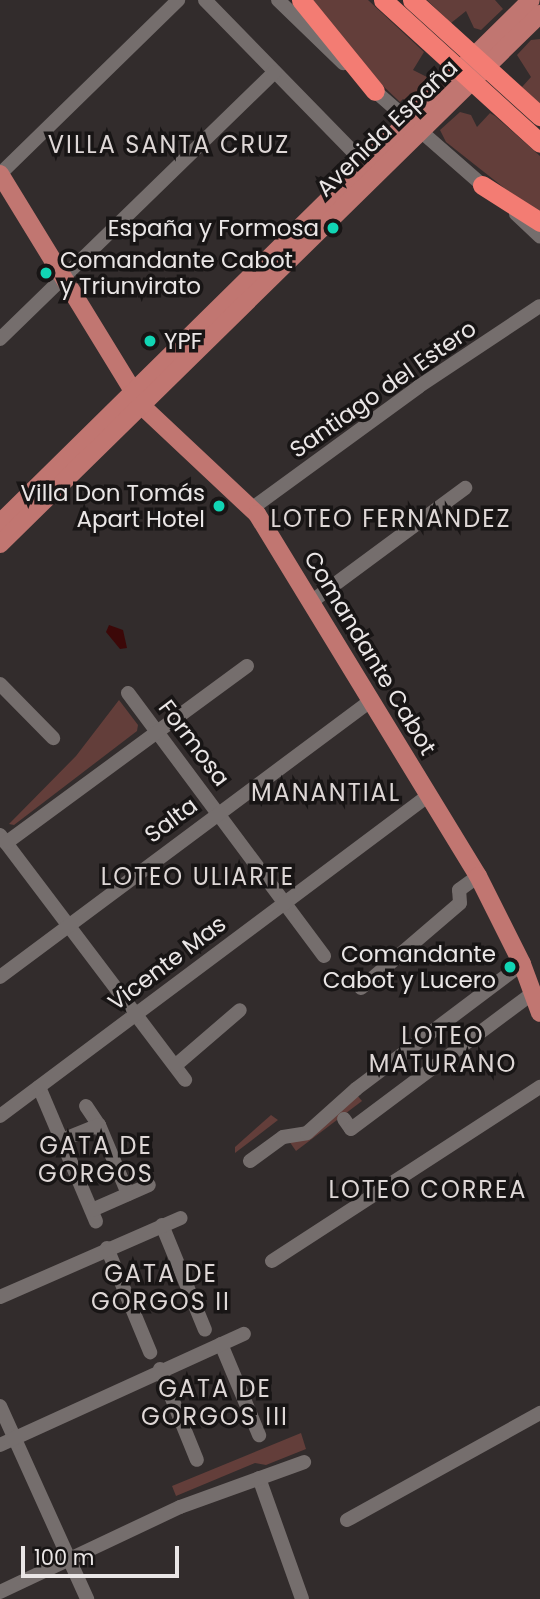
<!DOCTYPE html>
<html>
<head>
<meta charset="utf-8">
<style>
  body { margin:0 }
  #map { position:relative; width:540px; height:1599px; overflow:hidden; background:#322c2c; font-family:Poppins,sans-serif }
  div>[style] { position:absolute }
  .green>* { inset:0; background:#633e3a }
  .water>* { inset:0; background:#3c0808 }
  .minor>* { height:14px; margin:-7px; padding:0 7px; transform-origin:7px; border-radius:7px; background:#756e6d }
  .major>* { height:18px; margin:-9px; padding:0 9px; transform-origin:9px; border-radius:9px; background:#c17671 }
  .highway>* { height:19px; margin:-9.5px; padding:0 9.5px; transform-origin:9.5px; border-radius:9.5px; background:#f37c73 }
  .dots>* { width:19px; height:19px; translate:-50% -50%; box-sizing:border-box; border:4px solid #181515; border-radius:50% }
  span { translate:-50% -50%; white-space:nowrap; text-align:center; line-height:1.15; -webkit-text-stroke:7px #181515; paint-order:stroke }
  .street-label { font-size:23px; color:#eae6e6 }
  .poi-label { font-size:23px; color:#eae6e6 }
  .right { translate:-100% -50%; text-align:right }
  .left { translate:0 -50%; text-align:left }
  .neighbourhood-label { font-size:24px; color:#ded7d6; letter-spacing:2px }
  .scale { position:absolute; left:21px; top:1546px; width:158px; height:32px; box-sizing:border-box; border:4px solid #eae6e6; border-top:0; padding-left:9px; font-size:21px; line-height:24px; white-space:nowrap; color:#eae6e6; -webkit-text-stroke:5px #181515; paint-order:stroke }
</style>
</head>
<body>
<div id="map">
  <div class="green">
    <div style="clip-path:polygon(306px 0,368px 0,424px 52px,413px 70px,431px 79px,409px 103px,403px 99px,400px 102px,346px 51px)"></div>
    <div style="clip-path:polygon(427px 0,495px 0,503px 9px,481px 30px,474px 28px,466px 11px,451px 23px)"></div>
    <div style="clip-path:polygon(540px 39px,540px 104px,522px 87px,531px 77px,517px 55px,531px 40px)"></div>
    <div style="clip-path:polygon(460px 112px,471px 115px,477px 127px,490px 113px,495px 116px,540px 156px,540px 216px,446px 142px,440px 130px)"></div>
    <div style="clip-path:polygon(119px 700px,138px 725px,137px 731px,14px 825px,9px 824px,76px 756px)"></div>
    <div style="clip-path:polygon(357px 1095px,362px 1101px,296px 1151px,289px 1141px)"></div>
    <div style="clip-path:polygon(271px 1115px,278px 1120px,235px 1153px,235px 1147px)"></div>
    <div style="clip-path:polygon(301px 1433px,306px 1449px,266px 1465px,255px 1463px,176px 1496px,172px 1486px)"></div>
  </div>
  <div class="water">
    <div style="clip-path:polygon(109px 625px,123px 630px,127px 648px,120px 649px,106px 632px)"></div>
  </div>
  <div class="minor">
    <div style="left:205px;top:0;width:238px;rotate:45.7deg"></div>
    <div style="left:278px;top:0;width:91px;rotate:44.1deg"></div>
    <div style="left:368px;top:85px;width:158px;rotate:41.2deg"></div>
    <div style="left:0;top:174px;width:249px;rotate:-44.3deg"></div>
    <div style="left:516px;top:214px;width:33px;rotate:43deg"></div>
    <div style="left:0;top:339px;width:383px;rotate:-44.2deg"></div>
    <div style="left:251px;top:509px;width:207px;rotate:-36.1deg"></div>
    <div style="left:418px;top:387px;width:146px;rotate:-33.6deg"></div>
    <div style="left:311px;top:602px;width:192px;rotate:-36.5deg"></div>
    <div style="left:0;top:684px;width:76px;rotate:45.5deg"></div>
    <div style="left:128px;top:693px;width:328px;rotate:53.3deg"></div>
    <div style="left:0;top:835px;width:307px;rotate:52.9deg"></div>
    <div style="left:6px;top:843px;width:299px;rotate:-36.3deg"></div>
    <div style="left:0;top:977px;width:463px;rotate:-36.7deg"></div>
    <div style="left:361px;top:988px;width:130px;rotate:-40.6deg"></div>
    <div style="left:460px;top:903px;width:13px;rotate:-94deg"></div>
    <div style="left:459px;top:890px;width:24px;rotate:-36deg"></div>
    <div style="left:176px;top:1065px;width:84px;rotate:-40.7deg"></div>
    <div style="left:39px;top:1087px;width:146px;rotate:67deg"></div>
    <div style="left:86px;top:1106px;width:23px;rotate:56deg"></div>
    <div style="left:99px;top:1125px;width:75px;rotate:67.2deg"></div>
    <div style="left:0;top:1116px;width:536px;rotate:-36.81deg"></div>
    <div style="left:344px;top:1119px;width:12px;rotate:55deg"></div>
    <div style="left:351px;top:1129px;width:227px;rotate:-36.8deg"></div>
    <div style="left:62px;top:1140px;width:40px;rotate:-22deg"></div>
    <div style="left:250px;top:1161px;width:41px;rotate:-36deg"></div>
    <div style="left:283px;top:1137px;width:24px;rotate:-9deg"></div>
    <div style="left:307px;top:1133px;width:66px;rotate:-41.9deg"></div>
    <div style="left:356px;top:1089px;width:208px;rotate:-37deg"></div>
    <div style="left:92px;top:1210px;width:62px;rotate:-23.7deg"></div>
    <div style="left:162px;top:1225px;width:113px;rotate:67.7deg"></div>
    <div style="left:107px;top:1248px;width:113px;rotate:67.5deg"></div>
    <div style="left:272px;top:1261px;width:320px;rotate:-33deg"></div>
    <div style="left:0;top:1297px;width:197px;rotate:-23.6deg"></div>
    <div style="left:221px;top:1344px;width:99px;rotate:67.3deg"></div>
    <div style="left:160px;top:1369px;width:98px;rotate:67.9deg"></div>
    <div style="left:0;top:1406px;width:212px;rotate:65.7deg"></div>
    <div style="left:0;top:1445px;width:268px;rotate:-24.5deg"></div>
    <div style="left:259px;top:1478px;width:128px;rotate:70.4deg"></div>
    <div style="left:347px;top:1520px;width:221px;rotate:-29deg"></div>
    <div style="left:0;top:1592px;width:199px;rotate:-25.3deg"></div>
    <div style="left:180px;top:1507px;width:132px;rotate:-19.9deg"></div>
  </div>
  <div class="major">
    <div style="left:0;top:174px;width:273px;rotate:58.5deg"></div>
    <div style="left:143px;top:407px;width:156px;rotate:43.2deg"></div>
    <div style="left:257px;top:514px;width:424px;rotate:58.6deg"></div>
    <div style="left:478px;top:876px;width:98px;rotate:63.4deg"></div>
    <div style="left:522px;top:964px;width:52px;rotate:69.8deg"></div>
    <div style="left:0;top:523px;width:745px;rotate:-44.57deg"></div>
    <div style="left:0;top:544px;width:757px;rotate:-44.46deg"></div>
  </div>
  <div class="highway">
    <div style="left:301px;top:0;width:117px;rotate:50.9deg"></div>
    <div style="left:383px;top:0;width:212px;rotate:42.3deg"></div>
    <div style="left:412px;top:0;width:173px;rotate:42.2deg"></div>
    <div style="left:482px;top:185px;width:69px;rotate:32.5deg"></div>
  </div>
  <div class="dots">
    <div style="left:333px;top:228px;background:#11d5b4"></div>
    <div style="left:46px;top:273px;background:#11d5b4"></div>
    <div style="left:150px;top:341px;background:#11d5b4"></div>
    <div style="left:219px;top:506px;background:#11d5b4"></div>
    <div style="left:510px;top:967px;background:#11d5b4"></div>
  </div>
  <div class="street-label">
    <span style="left:387px;top:128px;rotate:-44deg">Avenida España</span>
    <span style="left:383px;top:389px;rotate:-35deg">Santiago del Estero</span>
    <span style="left:370px;top:653px;rotate:59deg">Comandante Cabot</span>
    <span style="left:194px;top:743px;rotate:53deg">Formosa</span>
    <span style="left:171px;top:820px;rotate:-37deg">Salta</span>
    <span style="left:167px;top:963px;rotate:-37deg">Vicente Mas</span>
  </div>
  <div class="poi-label">
    <span class="right" style="left:319px;top:228px">España y Formosa</span>
    <span class="left" style="left:60px;top:273px">Comandante Cabot<br>y Triunvirato</span>
    <span class="left" style="left:164px;top:341px">YPF</span>
    <span class="right" style="left:205px;top:506px">Villa Don Tomás<br>Apart Hotel</span>
    <span class="right" style="left:496px;top:967px">Comandante<br>Cabot y Lucero</span>
  </div>
  <div class="neighbourhood-label">
    <span style="left:169px;top:145px">VILLA SANTA CRUZ</span>
    <span style="left:391px;top:519px">LOTEO FERNANDEZ</span>
    <span style="left:326px;top:793px">MANANTIAL</span>
    <span style="left:198px;top:877px">LOTEO ULIARTE</span>
    <span style="left:443px;top:1050px">LOTEO<br>MATURANO</span>
    <span style="left:96px;top:1160px">GATA DE<br>GORGOS</span>
    <span style="left:428px;top:1190px">LOTEO CORREA</span>
    <span style="left:161px;top:1288px">GATA DE<br>GORGOS II</span>
    <span style="left:215px;top:1403px">GATA DE<br>GORGOS III</span>
  </div>
  <div class="scale">100 m</div>
</div>
</body>
</html>
